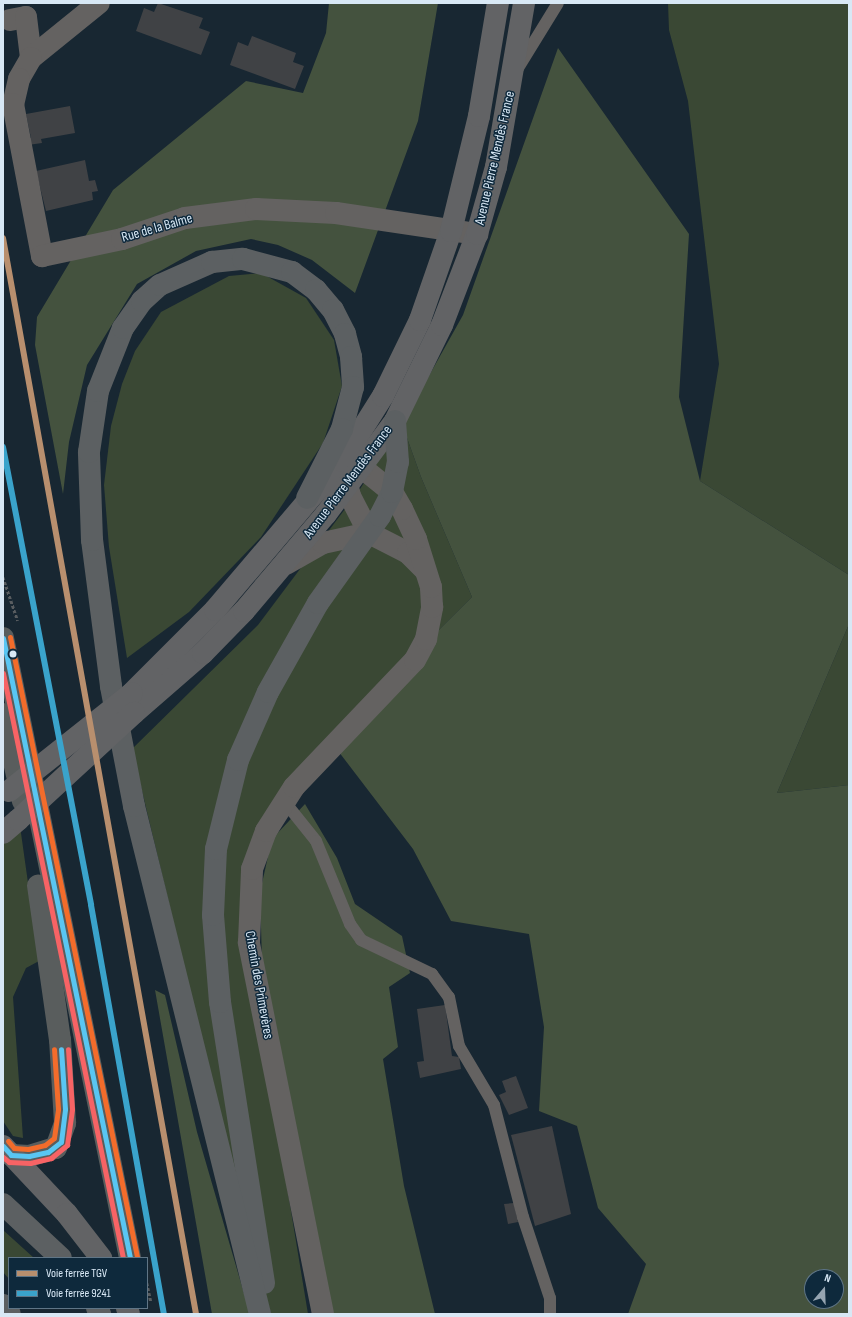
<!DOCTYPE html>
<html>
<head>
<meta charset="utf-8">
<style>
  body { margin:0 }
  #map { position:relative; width:852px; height:1317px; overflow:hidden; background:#182732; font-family:"Sofia Sans Condensed",sans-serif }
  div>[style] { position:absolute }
  .green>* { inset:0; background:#3a4834 }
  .forest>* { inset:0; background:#44523e }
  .building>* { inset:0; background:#404245 }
  .path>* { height:2.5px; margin-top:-1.25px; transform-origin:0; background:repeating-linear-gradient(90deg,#595d60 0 3px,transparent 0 5px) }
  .lane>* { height:12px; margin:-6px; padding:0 6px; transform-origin:6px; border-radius:6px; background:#646261 }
  .street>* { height:22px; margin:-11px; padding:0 11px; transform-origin:11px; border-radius:11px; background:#646261 }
  .secondary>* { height:22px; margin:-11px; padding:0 11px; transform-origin:11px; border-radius:11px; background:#595d5d }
  .primary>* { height:22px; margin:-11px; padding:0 11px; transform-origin:11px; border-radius:11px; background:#626365 }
  .highway>* { height:22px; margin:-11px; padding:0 11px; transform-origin:11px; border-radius:11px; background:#5c6062 }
  .primary-bridge>* { height:22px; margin:-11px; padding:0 11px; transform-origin:11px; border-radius:11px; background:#626365 }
  .bus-1>* { height:5px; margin:-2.5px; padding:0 2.5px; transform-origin:2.5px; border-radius:2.5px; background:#59c6f2 }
  .bus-2>* { height:5px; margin:-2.5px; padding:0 2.5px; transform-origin:2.5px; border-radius:2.5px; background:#f76365 }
  .bus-3>* { height:5px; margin:-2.5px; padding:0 2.5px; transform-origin:2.5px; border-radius:2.5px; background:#f36c2b }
  .rail-1>* { height:6px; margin:-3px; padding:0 3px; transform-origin:3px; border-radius:3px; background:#b88f6e }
  .rail-2>* { height:6px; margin:-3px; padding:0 3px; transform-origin:3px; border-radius:3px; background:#3aa3cb }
  .dots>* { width:11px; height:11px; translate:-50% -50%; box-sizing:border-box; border:2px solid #0e293c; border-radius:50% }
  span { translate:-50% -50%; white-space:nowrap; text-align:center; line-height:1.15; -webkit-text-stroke:3px #0e293c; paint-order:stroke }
  .street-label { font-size:14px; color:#d8e8f5 }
  .frame { position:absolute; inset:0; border:4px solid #d8e8f5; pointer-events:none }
  .legend { position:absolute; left:8px; top:1257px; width:140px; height:52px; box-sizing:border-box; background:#0e293c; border:1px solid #5f7586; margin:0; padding:5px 7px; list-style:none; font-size:12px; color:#d8e8f5 }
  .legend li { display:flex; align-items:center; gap:8px; height:20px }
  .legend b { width:20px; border:1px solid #5f7586 }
  .north { position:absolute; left:804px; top:1269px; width:40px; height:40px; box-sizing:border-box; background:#0e293c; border:1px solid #5f7586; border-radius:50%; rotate:19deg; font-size:11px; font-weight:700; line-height:16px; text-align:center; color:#d8e8f5 }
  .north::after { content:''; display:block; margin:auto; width:14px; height:18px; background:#95a4b1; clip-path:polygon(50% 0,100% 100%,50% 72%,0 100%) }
</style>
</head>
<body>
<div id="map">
  <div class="green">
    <div style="clip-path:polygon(668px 3px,849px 3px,849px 575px,700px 481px,719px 364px,688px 101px,669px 30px)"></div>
    <div style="clip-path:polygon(261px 273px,306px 298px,334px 340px,342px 386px,323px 443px,261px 537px,189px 612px,127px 658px,109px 547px,104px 485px,111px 426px,122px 384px,135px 351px,161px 312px,229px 276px)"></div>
    <div style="clip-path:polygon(402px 424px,421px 477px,472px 597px,329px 739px,247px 863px,274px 1108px,308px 1314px,271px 1314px,240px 1200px,132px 749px,258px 625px,360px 489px)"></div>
    <div style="clip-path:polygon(849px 624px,849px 785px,777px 793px)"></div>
    <div style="clip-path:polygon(20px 826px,39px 961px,26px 968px,13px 997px,23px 1138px,13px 1136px,3px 1121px,3px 840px)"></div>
    <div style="clip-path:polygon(3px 1230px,34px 1258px,9px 1258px,9px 1279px,3px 1272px)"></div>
  </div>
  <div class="forest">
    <div style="clip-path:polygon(329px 3px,438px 3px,418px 121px,355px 293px,312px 260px,278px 245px,251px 239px,196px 251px,137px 284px,87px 365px,69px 442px,63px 494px,35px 345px,37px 317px,113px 190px,246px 81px,303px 93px,326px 33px)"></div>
    <div style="clip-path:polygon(evenodd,558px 48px,689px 234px,679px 397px,700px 481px,849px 575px,849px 624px,777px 793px,849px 785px,849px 1314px,628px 1314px,646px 1264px,598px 1208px,577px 1126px,539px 1111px,544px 1027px,529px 934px,451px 921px,413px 849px,329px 739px,472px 597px,421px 477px,402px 424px,463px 315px,558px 48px,812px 1277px,836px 1277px,836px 1301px,812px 1301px,812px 1277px)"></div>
    <div style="clip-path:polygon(305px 804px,337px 858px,355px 904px,402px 936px,410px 973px,389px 987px,398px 1047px,383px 1059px,404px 1186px,435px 1314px,333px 1314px,262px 962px,260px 892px,272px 839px)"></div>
    <div style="clip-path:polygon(155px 990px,165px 995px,197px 1132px,250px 1314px,212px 1314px)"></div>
  </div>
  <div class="building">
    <div style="clip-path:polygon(158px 3px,203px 18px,199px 28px,210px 32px,201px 55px,136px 31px,144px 8px,154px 12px)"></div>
    <div style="clip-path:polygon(252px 36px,296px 53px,293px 62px,304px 66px,295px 89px,230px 65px,238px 42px,248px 46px)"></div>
    <div style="clip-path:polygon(70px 106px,75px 133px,41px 139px,42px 143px,28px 145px,27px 138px,31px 138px,26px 114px)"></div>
    <div style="clip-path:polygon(85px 160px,89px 181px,95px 180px,98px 191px,92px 192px,93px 200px,46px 211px,36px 171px)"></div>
    <div style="clip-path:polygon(445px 1005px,452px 1056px,459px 1057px,461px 1069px,420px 1078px,417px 1062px,424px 1061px,417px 1009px)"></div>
    <div style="clip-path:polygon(516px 1076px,528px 1108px,509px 1115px,499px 1095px,506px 1092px,502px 1081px)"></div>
    <div style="clip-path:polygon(552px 1126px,571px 1214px,535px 1226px,511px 1135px)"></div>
    <div style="clip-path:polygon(514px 1203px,518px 1222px,508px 1224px,504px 1204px)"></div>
  </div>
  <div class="path">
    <div style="left:3px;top:577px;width:46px;rotate:71.2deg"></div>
    <div style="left:147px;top:1283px;width:19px;rotate:78deg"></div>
  </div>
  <div class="lane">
    <div style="left:518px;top:68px;width:76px;rotate:-58.4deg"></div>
    <div style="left:284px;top:801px;width:51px;rotate:51.3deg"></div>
    <div style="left:316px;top:841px;width:90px;rotate:67.7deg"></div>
    <div style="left:350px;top:924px;width:19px;rotate:55deg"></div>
    <div style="left:361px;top:940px;width:79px;rotate:25.6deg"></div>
    <div style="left:432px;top:974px;width:29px;rotate:54deg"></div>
    <div style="left:449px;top:997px;width:50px;rotate:78.5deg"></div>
    <div style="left:459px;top:1046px;width:69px;rotate:59.3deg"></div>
    <div style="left:494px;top:1105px;width:116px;rotate:75.5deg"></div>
    <div style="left:523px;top:1217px;width:85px;rotate:71.6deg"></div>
    <div style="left:550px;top:1298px;width:16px;rotate:90deg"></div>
  </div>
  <div class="street">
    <div style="left:10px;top:20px;width:16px;rotate:-11deg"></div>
    <div style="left:26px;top:17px;width:41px;rotate:83deg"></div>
    <div style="left:31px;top:58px;width:87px;rotate:-39deg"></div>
    <div style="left:31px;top:58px;width:24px;rotate:120deg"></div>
    <div style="left:19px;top:79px;width:26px;rotate:103deg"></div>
    <div style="left:13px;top:104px;width:155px;rotate:79.2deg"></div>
    <div style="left:42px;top:256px;width:82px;rotate:-12deg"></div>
    <div style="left:122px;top:239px;width:66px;rotate:-18.4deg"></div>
    <div style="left:185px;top:218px;width:72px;rotate:-7.2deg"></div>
    <div style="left:256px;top:209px;width:80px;rotate:2.9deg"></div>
    <div style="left:336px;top:213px;width:143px;rotate:8.5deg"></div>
    <div style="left:344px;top:470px;width:27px;rotate:77deg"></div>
    <div style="left:350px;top:496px;width:42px;rotate:62.8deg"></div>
    <div style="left:286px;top:564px;width:43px;rotate:-29.6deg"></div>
    <div style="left:323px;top:543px;width:47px;rotate:-12.3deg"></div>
    <div style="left:369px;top:533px;width:44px;rotate:27.1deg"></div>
    <div style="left:408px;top:553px;width:24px;rotate:45deg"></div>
    <div style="left:323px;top:1314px;width:379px;rotate:-101.3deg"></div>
    <div style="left:249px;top:942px;width:73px;rotate:-87.6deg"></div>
    <div style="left:252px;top:869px;width:40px;rotate:-69.8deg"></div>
    <div style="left:266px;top:831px;width:52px;rotate:-57.5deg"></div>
    <div style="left:294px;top:787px;width:175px;rotate:-46.4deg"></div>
    <div style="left:415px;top:660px;width:24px;rotate:-62deg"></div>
    <div style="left:426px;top:639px;width:33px;rotate:-79deg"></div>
    <div style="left:432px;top:607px;width:20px;rotate:-93deg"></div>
    <div style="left:431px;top:587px;width:50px;rotate:-107.4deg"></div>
    <div style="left:416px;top:539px;width:33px;rotate:-115deg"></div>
    <div style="left:402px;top:509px;width:20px;rotate:-120deg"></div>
    <div style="left:392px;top:492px;width:38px;rotate:-141deg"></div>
    <div style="left:362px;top:468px;width:20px;rotate:-160deg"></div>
  </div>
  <div class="secondary">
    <div style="left:3px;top:638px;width:633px;rotate:78.42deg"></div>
    <div style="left:3px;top:714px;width:89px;rotate:77.1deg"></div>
    <div style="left:11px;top:1155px;width:18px;rotate:3deg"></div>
    <div style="left:29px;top:1156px;width:28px;rotate:-17deg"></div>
    <div style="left:56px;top:1148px;width:27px;rotate:-70deg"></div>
    <div style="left:65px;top:1123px;width:83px;rotate:-93.4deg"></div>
    <div style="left:60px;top:1040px;width:156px;rotate:-98.1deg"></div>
  </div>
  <div class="primary">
    <div style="left:132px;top:693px;width:117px;rotate:-45deg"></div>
    <div style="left:215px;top:610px;width:196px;rotate:-49.6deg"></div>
    <div style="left:342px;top:461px;width:77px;rotate:-57.8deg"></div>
    <div style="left:383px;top:396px;width:85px;rotate:-64deg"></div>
    <div style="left:420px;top:320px;width:94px;rotate:-70.8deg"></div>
    <div style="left:451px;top:231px;width:118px;rotate:-76.3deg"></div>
    <div style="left:479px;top:116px;width:115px;rotate:-80.5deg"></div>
    <div style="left:134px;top:713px;width:91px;rotate:-41deg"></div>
    <div style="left:203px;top:653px;width:59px;rotate:-45.7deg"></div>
    <div style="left:244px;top:611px;width:127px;rotate:-49.8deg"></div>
    <div style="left:326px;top:514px;width:116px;rotate:-53.4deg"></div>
    <div style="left:395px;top:421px;width:107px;rotate:-63.9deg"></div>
    <div style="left:442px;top:325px;width:97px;rotate:-69deg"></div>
    <div style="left:477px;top:234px;width:70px;rotate:-74.2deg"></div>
    <div style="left:496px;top:167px;width:166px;rotate:-80.3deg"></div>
    <div style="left:3px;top:833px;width:20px;rotate:-41deg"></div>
    <div style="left:3px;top:1146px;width:93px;rotate:46.7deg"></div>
    <div style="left:67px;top:1214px;width:56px;rotate:52.3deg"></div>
    <div style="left:127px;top:1308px;width:6px;rotate:72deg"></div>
  </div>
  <div class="highway">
    <div style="left:3px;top:1204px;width:79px;rotate:43deg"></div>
    <div style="left:264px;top:1283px;width:284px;rotate:-98.9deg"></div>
    <div style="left:220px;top:1002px;width:87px;rotate:-94.6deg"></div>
    <div style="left:213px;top:915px;width:66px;rotate:-87.4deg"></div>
    <div style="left:216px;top:849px;width:92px;rotate:-76.1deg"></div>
    <div style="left:238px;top:760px;width:74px;rotate:-66.2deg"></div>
    <div style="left:268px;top:692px;width:102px;rotate:-60.7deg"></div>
    <div style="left:318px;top:603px;width:107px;rotate:-54.5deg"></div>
    <div style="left:380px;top:516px;width:27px;rotate:-63deg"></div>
    <div style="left:392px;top:492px;width:31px;rotate:-79deg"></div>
    <div style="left:398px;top:462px;width:41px;rotate:-94.2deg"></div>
    <div style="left:3px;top:1305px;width:11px;rotate:52deg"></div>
    <div style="left:97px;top:1308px;width:7px;rotate:63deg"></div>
    <div style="left:260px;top:1314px;width:523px;rotate:-103.93deg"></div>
    <div style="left:134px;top:806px;width:122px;rotate:-100.9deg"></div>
    <div style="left:111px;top:686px;width:147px;rotate:-97.4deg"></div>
    <div style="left:92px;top:540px;width:88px;rotate:-92deg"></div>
    <div style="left:89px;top:452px;width:62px;rotate:-81.6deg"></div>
    <div style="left:98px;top:391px;width:68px;rotate:-68.4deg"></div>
    <div style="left:123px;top:328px;width:33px;rotate:-55deg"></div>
    <div style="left:142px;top:301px;width:24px;rotate:-42deg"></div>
    <div style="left:160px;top:285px;width:57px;rotate:-23.9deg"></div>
    <div style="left:212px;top:262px;width:31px;rotate:-6deg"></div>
    <div style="left:243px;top:259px;width:51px;rotate:14.9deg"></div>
    <div style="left:292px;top:272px;width:30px;rotate:37deg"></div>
    <div style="left:316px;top:290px;width:26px;rotate:50deg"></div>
    <div style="left:333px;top:310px;width:27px;rotate:63deg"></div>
    <div style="left:345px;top:334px;width:24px;rotate:75deg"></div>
    <div style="left:351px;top:357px;width:30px;rotate:86deg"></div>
    <div style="left:353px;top:387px;width:43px;rotate:104.7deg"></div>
    <div style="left:342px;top:429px;width:77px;rotate:116.9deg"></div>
  </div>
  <div class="primary-bridge">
    <div style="left:9px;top:791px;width:157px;rotate:-38.5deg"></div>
    <div style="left:18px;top:820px;width:158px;rotate:-42.7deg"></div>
  </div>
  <div class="bus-1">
    <div style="left:3px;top:638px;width:633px;rotate:78.42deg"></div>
    <div style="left:3px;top:1146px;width:12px;rotate:48deg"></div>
    <div style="left:11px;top:1155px;width:18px;rotate:3deg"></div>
    <div style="left:29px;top:1156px;width:19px;rotate:-12deg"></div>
    <div style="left:48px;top:1152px;width:16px;rotate:-38deg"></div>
    <div style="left:61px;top:1142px;width:33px;rotate:-83deg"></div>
    <div style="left:65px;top:1109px;width:60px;rotate:-93.8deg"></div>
  </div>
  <div class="bus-2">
    <div style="left:3px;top:673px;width:597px;rotate:78.41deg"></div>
    <div style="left:3px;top:1157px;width:8px;rotate:40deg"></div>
    <div style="left:9px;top:1162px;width:21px;rotate:3deg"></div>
    <div style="left:30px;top:1163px;width:22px;rotate:-13deg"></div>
    <div style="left:51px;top:1158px;width:21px;rotate:-39deg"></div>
    <div style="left:67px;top:1145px;width:36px;rotate:-82deg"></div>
    <div style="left:72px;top:1109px;width:60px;rotate:-93.8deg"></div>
  </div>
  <div class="bus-3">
    <div style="left:10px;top:637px;width:633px;rotate:78.42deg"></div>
    <div style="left:8px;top:1141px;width:9px;rotate:49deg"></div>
    <div style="left:14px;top:1148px;width:14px;rotate:4deg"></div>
    <div style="left:28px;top:1149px;width:17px;rotate:-13deg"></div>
    <div style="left:45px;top:1145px;width:11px;rotate:-38deg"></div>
    <div style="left:54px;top:1138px;width:29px;rotate:-82deg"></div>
    <div style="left:58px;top:1109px;width:60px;rotate:-93.8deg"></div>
  </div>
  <div class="rail-1">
    <div style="left:3px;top:238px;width:1093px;rotate:79.83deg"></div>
  </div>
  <div class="rail-2">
    <div style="left:3px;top:447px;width:466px;rotate:79.1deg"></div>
    <div style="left:91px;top:905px;width:415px;rotate:79.9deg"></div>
  </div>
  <div class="dots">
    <div style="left:13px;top:654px;background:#d8e8f5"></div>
  </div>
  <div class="street-label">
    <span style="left:495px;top:158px;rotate:-77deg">Avenue Pierre Mendès France</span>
    <span style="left:157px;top:228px;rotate:-16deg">Rue de la Balme</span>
    <span style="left:348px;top:482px;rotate:-53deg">Avenue Pierre Mendès France</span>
    <span style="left:259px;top:985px;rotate:80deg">Chemin des Primevères</span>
  </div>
  <div class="frame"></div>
  <ul class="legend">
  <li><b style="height:5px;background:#b88f6e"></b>Voie ferrée TGV</li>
  <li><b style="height:5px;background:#3aa3cb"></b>Voie ferrée 9241</li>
  </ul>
  <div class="north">N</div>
</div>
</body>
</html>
